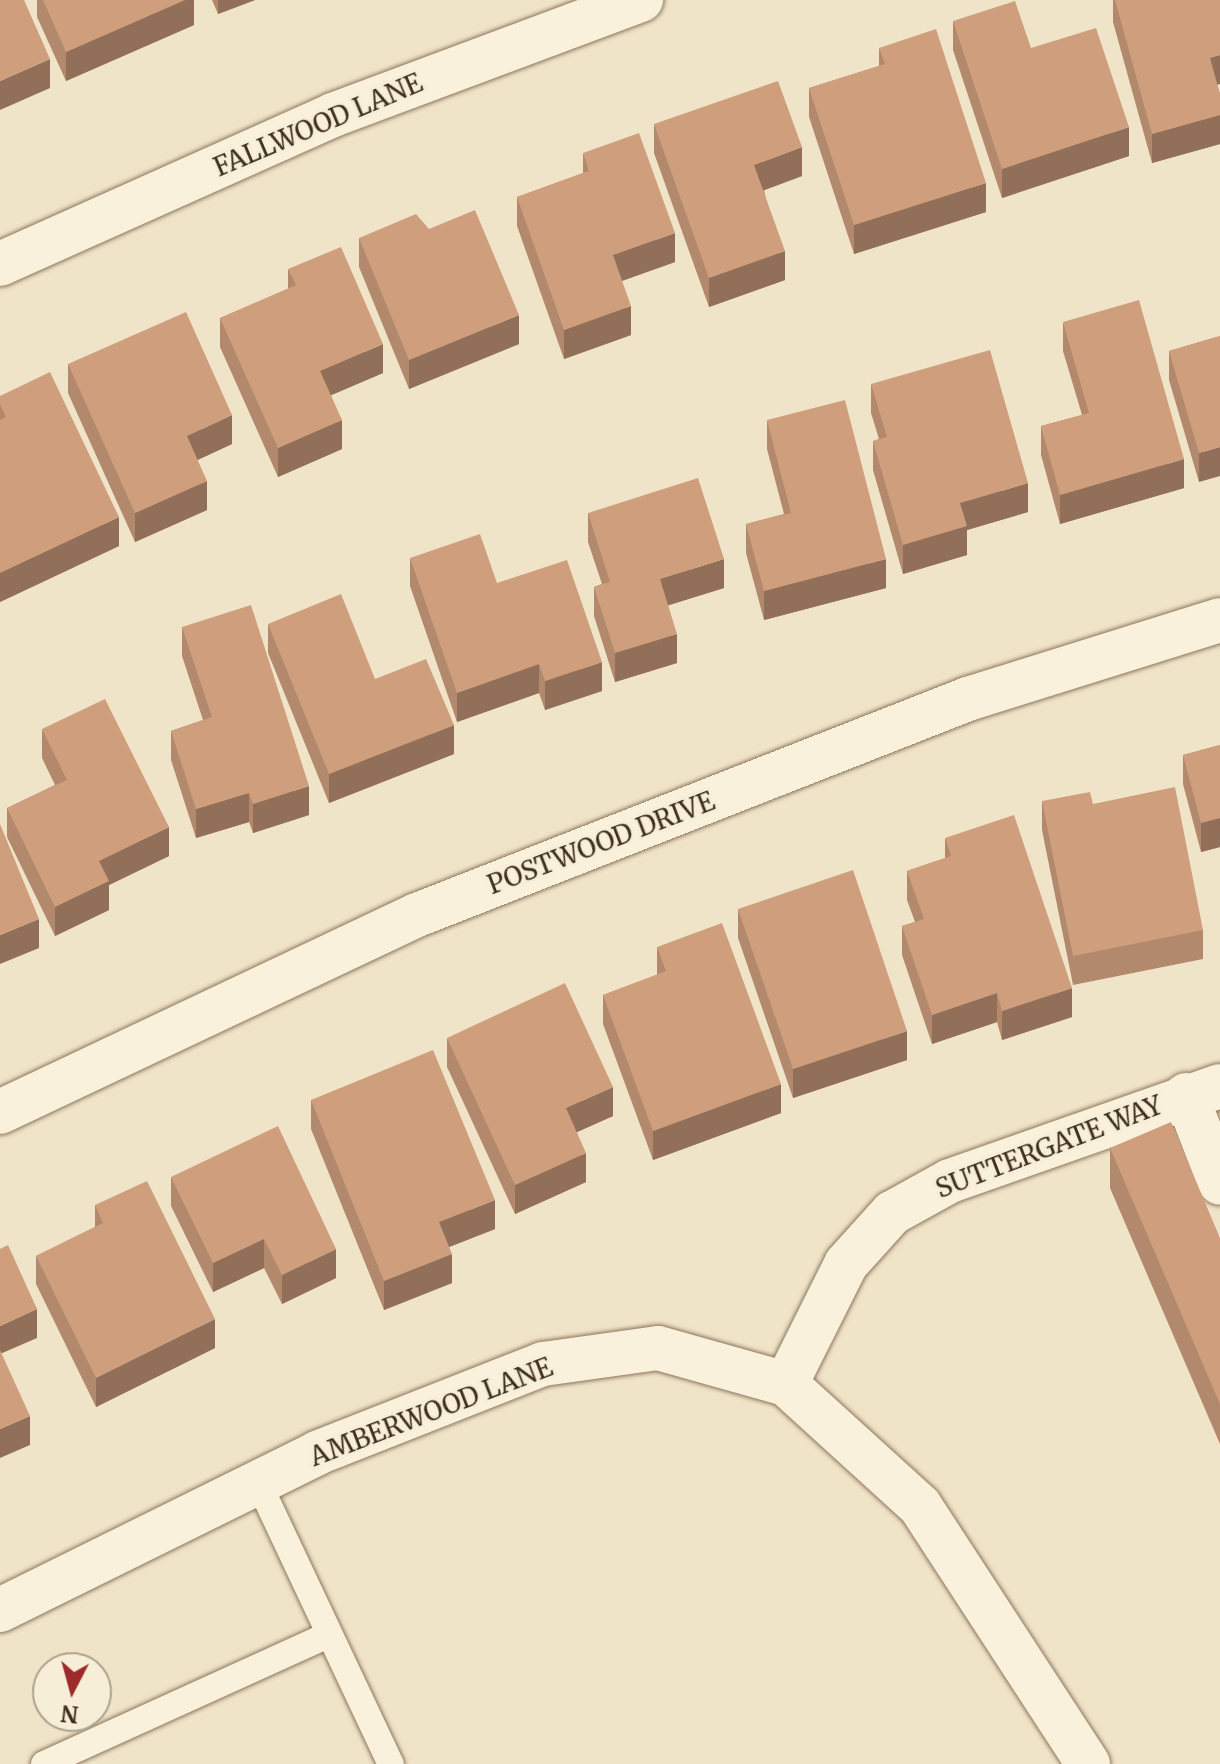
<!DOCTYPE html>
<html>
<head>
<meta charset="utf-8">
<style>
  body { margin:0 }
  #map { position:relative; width:1220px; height:1764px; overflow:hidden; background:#f0e4c8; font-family:Merriweather,serif }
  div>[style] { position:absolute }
  .roads { filter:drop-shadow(0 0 2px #8d765c) drop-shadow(0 0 2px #8d765c) }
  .service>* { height:26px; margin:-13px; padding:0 13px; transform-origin:13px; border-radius:13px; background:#faf1dc }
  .minor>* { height:44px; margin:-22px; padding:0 22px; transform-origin:22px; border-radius:22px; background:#faf1dc }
  .wall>* { inset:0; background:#b2896c }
  .shaded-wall>* { inset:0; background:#916f58 }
  .building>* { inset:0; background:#cf9f7d }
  span { translate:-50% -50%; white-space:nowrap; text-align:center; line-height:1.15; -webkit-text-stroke:6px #f7eed8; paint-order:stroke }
  .street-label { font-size:26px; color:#3d2e20 }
  .north { position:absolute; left:32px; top:1652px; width:80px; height:80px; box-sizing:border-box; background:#f7eed8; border:2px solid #ada18e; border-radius:50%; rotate:186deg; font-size:22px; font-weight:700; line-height:32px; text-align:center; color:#3d2e20 }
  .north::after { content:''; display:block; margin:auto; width:28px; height:36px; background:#9e2a2b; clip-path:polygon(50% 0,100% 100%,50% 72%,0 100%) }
</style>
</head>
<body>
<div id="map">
  <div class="roads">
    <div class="service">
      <div style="left:259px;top:1484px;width:310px;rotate:64.8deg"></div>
      <div style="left:44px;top:1764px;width:313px;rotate:-24.4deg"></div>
    </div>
    <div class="minor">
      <div style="left:0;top:264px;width:365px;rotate:-24.1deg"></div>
      <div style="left:333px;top:115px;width:329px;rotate:-20.5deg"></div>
      <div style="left:1186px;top:1095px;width:94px;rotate:68.9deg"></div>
      <div style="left:0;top:1112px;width:461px;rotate:-25.3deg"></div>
      <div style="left:417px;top:915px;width:592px;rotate:-21.41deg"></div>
      <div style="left:968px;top:699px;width:264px;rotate:-17.4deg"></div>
      <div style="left:786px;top:1384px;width:134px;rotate:-63.4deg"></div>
      <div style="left:846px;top:1264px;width:69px;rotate:-48deg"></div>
      <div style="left:892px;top:1213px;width:66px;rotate:-28.9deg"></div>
      <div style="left:950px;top:1181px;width:286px;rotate:-19.4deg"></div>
      <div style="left:0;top:1610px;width:354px;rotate:-26.3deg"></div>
      <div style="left:317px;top:1453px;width:243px;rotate:-21.5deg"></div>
      <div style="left:543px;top:1364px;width:116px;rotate:-7.9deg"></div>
      <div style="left:658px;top:1348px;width:133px;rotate:15.7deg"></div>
      <div style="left:786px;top:1384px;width:181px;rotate:42.3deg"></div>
      <div style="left:920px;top:1506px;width:308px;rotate:56.9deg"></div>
    </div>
  </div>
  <div class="wall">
    <div style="clip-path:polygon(37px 0,194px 0,194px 25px,66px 81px,37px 17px)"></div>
    <div style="clip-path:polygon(212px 0,255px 0,218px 14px)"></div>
    <div style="clip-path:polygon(1113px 0,1220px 0,1217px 85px,1220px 94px,1220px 144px,1152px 163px,1113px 22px)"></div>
    <div style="clip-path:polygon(953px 21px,1031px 48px,1129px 156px,1002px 198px,953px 50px)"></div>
    <div style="clip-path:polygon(879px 48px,986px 212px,854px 254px,809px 117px,809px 88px,879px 66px)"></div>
    <div style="clip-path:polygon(654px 124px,802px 176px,764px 190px,785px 280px,709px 307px,654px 153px)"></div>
    <div style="clip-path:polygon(583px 153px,675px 262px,622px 281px,631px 335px,564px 359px,517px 226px,517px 197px,583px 173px)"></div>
    <div style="clip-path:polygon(359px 238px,519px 344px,409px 389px,359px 267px)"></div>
    <div style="clip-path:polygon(288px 269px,383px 373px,331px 395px,342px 449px,278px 477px,220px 347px,220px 318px,288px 289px)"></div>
    <div style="clip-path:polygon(1063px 322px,1184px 488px,1060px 524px,1041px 455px,1041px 426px,1082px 415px,1063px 351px)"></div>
    <div style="clip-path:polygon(1220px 336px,1199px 482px,1169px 380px,1169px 351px)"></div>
    <div style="clip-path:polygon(68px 364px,232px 444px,197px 460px,207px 510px,135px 542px,68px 393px)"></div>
    <div style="clip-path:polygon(871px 384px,1028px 512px,967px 530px,967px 555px,903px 574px,873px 470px,873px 441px,879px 439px,871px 413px)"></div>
    <div style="clip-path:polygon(0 396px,119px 546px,0 602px)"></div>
    <div style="clip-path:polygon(767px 420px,886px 588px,764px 620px,746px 553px,746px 524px,784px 514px,767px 449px)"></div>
    <div style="clip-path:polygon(588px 513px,724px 588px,668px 605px,677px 663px,615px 682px,594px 616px,594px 587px,602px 584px,588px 542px)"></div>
    <div style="clip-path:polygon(410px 558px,497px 583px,602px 691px,545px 710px,539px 693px,457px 722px,410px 586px)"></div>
    <div style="clip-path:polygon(268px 624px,375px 679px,454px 754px,329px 803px,268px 653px)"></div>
    <div style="clip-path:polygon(182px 627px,309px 815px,253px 833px,249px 822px,196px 838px,171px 760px,171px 731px,203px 720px,182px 656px)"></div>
    <div style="clip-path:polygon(42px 729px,169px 856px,109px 885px,109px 910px,55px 936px,7px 837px,7px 808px,55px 785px,42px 758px)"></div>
    <div style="clip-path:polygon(1220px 745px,1220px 847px,1201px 852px,1183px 784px,1183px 755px)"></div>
    <div style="clip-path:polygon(1042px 801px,1203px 930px,1203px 959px,1073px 985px,1042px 830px)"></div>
    <div style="clip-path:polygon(945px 838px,1072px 1017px,1002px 1040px,997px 1022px,932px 1044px,902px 955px,902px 926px,915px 922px,907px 900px,907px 871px,945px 858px)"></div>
    <div style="clip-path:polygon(738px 909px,907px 1060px,793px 1098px,738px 938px)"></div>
    <div style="clip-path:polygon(657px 947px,781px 1113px,653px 1160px,603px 1024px,603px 995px,657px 975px)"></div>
    <div style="clip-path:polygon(447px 1038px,613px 1116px,577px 1132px,586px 1182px,515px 1214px,447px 1067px)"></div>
    <div style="clip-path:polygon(311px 1100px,495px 1229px,449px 1247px,452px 1283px,384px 1310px,311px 1129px)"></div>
    <div style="clip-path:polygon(1110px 1148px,1220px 1238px,1220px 1444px,1110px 1188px)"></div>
    <div style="clip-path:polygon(171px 1177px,336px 1278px,282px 1304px,264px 1268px,213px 1292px,171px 1206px)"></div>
    <div style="clip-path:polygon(95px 1205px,215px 1348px,96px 1407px,36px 1284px,36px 1256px,95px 1227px)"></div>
  </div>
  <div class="shaded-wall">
    <div style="clip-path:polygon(185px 0,194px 0,194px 25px,66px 81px,66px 52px)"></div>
    <div style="clip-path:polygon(218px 0,255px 0,218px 14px)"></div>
    <div style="clip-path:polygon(1220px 55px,1220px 84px,1210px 87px,1210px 58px)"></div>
    <div style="clip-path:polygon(50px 59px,50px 88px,0 110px,0 81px)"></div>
    <div style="clip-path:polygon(1220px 115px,1220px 144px,1152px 163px,1152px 134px)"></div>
    <div style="clip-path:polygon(1129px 127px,1129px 156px,1002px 198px,1002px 169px)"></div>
    <div style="clip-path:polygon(802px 147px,802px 176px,754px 194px,754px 165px)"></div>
    <div style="clip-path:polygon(986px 183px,986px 212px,854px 254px,854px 225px)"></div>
    <div style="clip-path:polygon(675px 233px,675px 262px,613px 284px,613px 255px)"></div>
    <div style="clip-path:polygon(785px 251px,785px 280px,709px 307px,709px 278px)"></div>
    <div style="clip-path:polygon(631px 306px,631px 335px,564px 359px,564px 330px)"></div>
    <div style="clip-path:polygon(519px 315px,519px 344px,409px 389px,409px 360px)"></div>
    <div style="clip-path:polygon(383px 344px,383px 373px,320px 400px,320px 371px)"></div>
    <div style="clip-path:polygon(232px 415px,232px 444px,187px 465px,187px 436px)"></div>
    <div style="clip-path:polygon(342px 420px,342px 449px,278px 477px,278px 448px)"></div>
    <div style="clip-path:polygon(1220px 447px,1220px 476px,1199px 482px,1199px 453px)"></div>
    <div style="clip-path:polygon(1184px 459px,1184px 488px,1060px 524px,1060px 495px)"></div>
    <div style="clip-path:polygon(207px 481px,207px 510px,135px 542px,135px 513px)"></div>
    <div style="clip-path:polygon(1028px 483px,1028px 512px,967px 530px,967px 555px,903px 574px,903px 545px,960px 503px)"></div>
    <div style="clip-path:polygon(119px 517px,119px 546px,0 602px,0 573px)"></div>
    <div style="clip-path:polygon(724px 559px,724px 588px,660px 608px,660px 579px)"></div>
    <div style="clip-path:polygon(886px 559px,886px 588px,764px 620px,764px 591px)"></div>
    <div style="clip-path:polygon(677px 634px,677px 663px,615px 682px,615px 653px)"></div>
    <div style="clip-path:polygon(602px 662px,602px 691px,545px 710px,545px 681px)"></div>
    <div style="clip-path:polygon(539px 664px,539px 693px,457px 722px,457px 693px)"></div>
    <div style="clip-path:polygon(454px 725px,454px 754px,329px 803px,329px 774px)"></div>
    <div style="clip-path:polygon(309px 786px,309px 815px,253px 833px,253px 804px)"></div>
    <div style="clip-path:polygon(249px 793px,249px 822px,196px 838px,196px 809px)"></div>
    <div style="clip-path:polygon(1220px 818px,1220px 847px,1201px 852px,1201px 823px)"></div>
    <div style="clip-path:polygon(169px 827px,169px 856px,109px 885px,109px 910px,55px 936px,55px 907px,99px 861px)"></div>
    <div style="clip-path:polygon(39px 919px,39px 948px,0 964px,0 935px)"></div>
    <div style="clip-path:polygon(1072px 988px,1072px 1017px,1002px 1040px,1002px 1011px)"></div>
    <div style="clip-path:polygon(997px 993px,997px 1022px,932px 1044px,932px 1015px)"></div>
    <div style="clip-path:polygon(907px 1031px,907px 1060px,793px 1098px,793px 1069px)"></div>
    <div style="clip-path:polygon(781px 1084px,781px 1113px,653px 1160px,653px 1131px)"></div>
    <div style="clip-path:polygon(613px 1087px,613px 1116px,566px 1137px,566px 1108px)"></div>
    <div style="clip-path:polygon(586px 1153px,586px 1182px,515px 1214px,515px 1185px)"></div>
    <div style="clip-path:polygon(495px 1200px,495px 1229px,439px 1251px,439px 1222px)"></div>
    <div style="clip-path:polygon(264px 1239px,264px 1268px,213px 1292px,213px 1263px)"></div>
    <div style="clip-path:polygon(336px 1249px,336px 1278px,282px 1304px,282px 1275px)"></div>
    <div style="clip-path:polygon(452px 1254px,452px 1283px,384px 1310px,384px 1281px)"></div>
    <div style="clip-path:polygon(37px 1309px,37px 1338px,0 1354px,0 1326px)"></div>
    <div style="clip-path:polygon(215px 1319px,215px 1348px,96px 1407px,96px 1378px)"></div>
    <div style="clip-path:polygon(30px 1416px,30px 1445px,0 1458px,0 1429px)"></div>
  </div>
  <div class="building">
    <div style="clip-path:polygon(0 0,24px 0,50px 59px,0 81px)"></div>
    <div style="clip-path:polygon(43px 0,185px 0,66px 52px)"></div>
    <div style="clip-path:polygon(1115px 0,1220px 0,1220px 55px,1210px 58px,1220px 94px,1220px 115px,1152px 134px)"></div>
    <div style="clip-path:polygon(1015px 1px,1031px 48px,1096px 28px,1129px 127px,1002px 169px,953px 21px)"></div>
    <div style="clip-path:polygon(936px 29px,986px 183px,854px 225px,809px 88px,885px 64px,879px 48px)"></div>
    <div style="clip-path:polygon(778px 81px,802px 147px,754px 165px,785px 251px,709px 278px,654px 124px)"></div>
    <div style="clip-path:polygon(639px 133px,675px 233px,613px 255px,631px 306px,564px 330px,517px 197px,589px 171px,583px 153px)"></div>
    <div style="clip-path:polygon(475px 210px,519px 315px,409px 360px,359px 238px,416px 214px,429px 229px)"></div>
    <div style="clip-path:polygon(341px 247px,383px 344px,320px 371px,342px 420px,278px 448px,220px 318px,296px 285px,288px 269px)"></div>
    <div style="clip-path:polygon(1139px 300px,1184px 459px,1060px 495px,1041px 426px,1089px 413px,1063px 322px)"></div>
    <div style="clip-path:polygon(186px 312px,232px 415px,187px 436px,207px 481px,135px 513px,68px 364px)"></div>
    <div style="clip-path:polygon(1220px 336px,1220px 447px,1199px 453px,1169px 351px)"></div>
    <div style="clip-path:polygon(990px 350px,1028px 483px,960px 503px,967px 526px,903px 545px,873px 441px,887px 437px,871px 384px)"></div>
    <div style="clip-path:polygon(50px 372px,119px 517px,0 573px,0 420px,6px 417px,0 404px,0 396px)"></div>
    <div style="clip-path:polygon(845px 400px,886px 559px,764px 591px,746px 524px,791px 513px,767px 420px)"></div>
    <div style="clip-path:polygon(698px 478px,724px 559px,660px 579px,677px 634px,615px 653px,594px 587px,610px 582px,588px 513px)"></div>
    <div style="clip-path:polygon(480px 534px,497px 583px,567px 560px,602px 662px,545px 681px,539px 664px,457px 693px,410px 558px)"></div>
    <div style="clip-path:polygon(341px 594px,375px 679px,426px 659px,454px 725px,329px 774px,268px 624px)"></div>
    <div style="clip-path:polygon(251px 605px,309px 786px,253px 804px,249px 793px,196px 809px,171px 731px,212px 717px,182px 627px)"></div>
    <div style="clip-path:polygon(105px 699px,169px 827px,99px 861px,109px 881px,55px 907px,7px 808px,67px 780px,42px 729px)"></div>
    <div style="clip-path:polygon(1220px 745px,1220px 818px,1201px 823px,1183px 755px)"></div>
    <div style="clip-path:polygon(1175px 787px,1203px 930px,1073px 956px,1042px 801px,1090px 792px,1093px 804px)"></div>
    <div style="clip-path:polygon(1014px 815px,1072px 988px,1002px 1011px,997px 993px,932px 1015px,902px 926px,924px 919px,907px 871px,951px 856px,945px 838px)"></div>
    <div style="clip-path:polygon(0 824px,39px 919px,0 935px)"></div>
    <div style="clip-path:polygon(853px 870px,907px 1031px,793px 1069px,738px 909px)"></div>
    <div style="clip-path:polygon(722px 923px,781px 1084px,653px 1131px,603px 995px,666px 971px,657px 947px)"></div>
    <div style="clip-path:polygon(565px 983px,613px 1087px,566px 1108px,586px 1153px,515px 1185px,447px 1038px)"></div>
    <div style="clip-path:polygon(433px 1050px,495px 1200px,439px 1222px,452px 1254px,384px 1281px,311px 1100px)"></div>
    <div style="clip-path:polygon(1171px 1122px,1220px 1238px,1220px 1404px,1110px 1148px)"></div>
    <div style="clip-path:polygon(278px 1126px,336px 1249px,282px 1275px,264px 1239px,213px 1263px,171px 1177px)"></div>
    <div style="clip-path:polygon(147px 1181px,215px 1319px,96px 1378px,36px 1256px,103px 1223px,95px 1205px)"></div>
    <div style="clip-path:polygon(8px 1245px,37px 1309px,0 1326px,0 1249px)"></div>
    <div style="clip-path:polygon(0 1350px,30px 1416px,0 1429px)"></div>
  </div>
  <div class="street-label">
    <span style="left:318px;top:125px;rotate:-23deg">FALLWOOD LANE</span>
    <span style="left:601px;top:843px;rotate:-21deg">POSTWOOD DRIVE</span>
    <span style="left:1049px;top:1147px;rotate:-21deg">SUTTERGATE WAY</span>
    <span style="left:431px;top:1412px;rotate:-21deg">AMBERWOOD LANE</span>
  </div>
  <div class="north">N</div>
</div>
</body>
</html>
